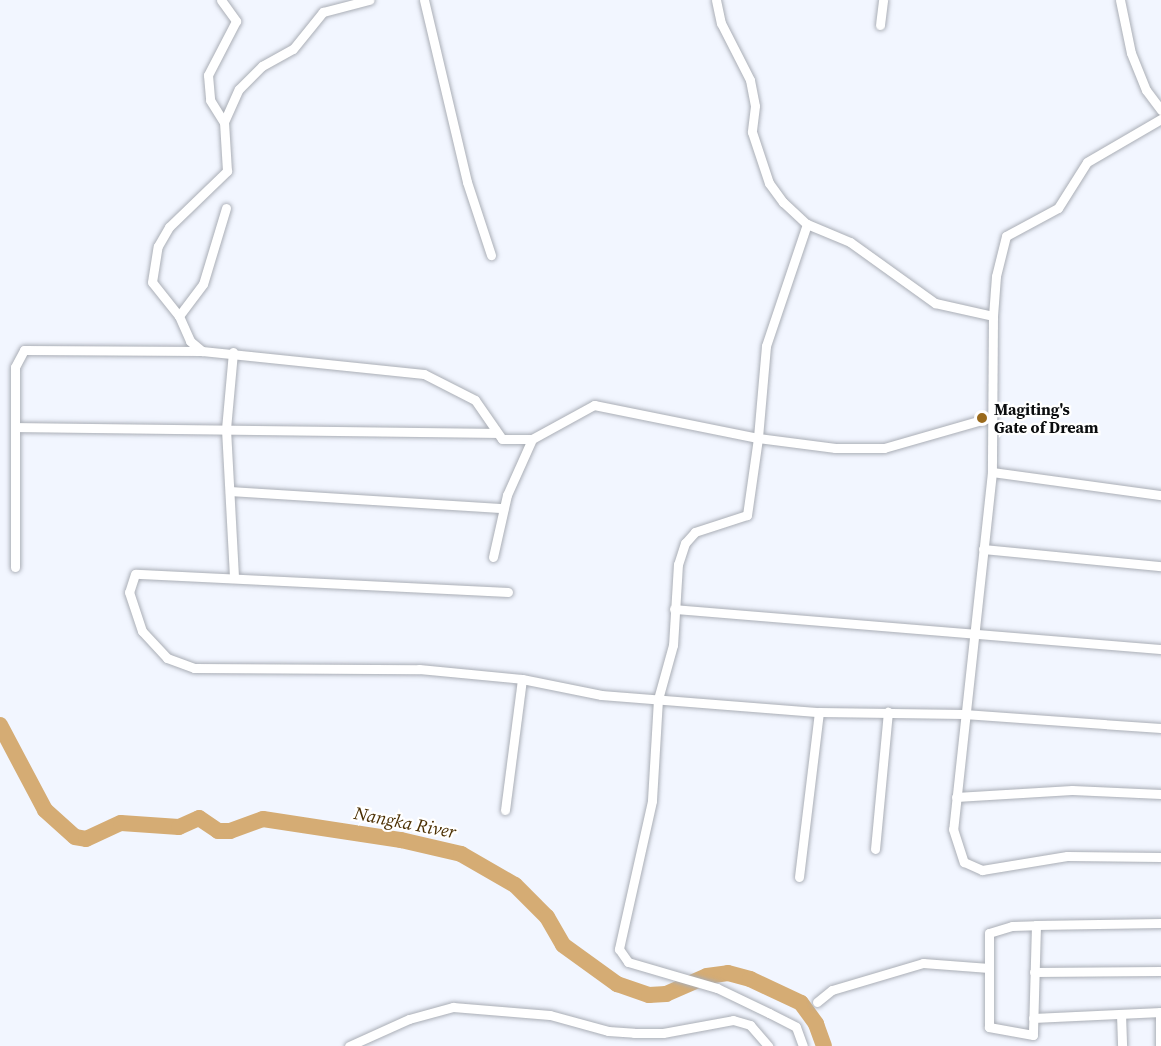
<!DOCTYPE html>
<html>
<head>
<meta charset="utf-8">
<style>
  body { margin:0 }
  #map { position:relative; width:1161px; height:1046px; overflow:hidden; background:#f2f6ff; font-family:"Source Serif 4",serif }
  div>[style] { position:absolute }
  .river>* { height:16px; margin:-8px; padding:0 8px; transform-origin:8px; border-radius:8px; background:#d5ac74 }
  .roads { filter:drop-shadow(0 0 2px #aaaeb6) drop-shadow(0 0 2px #aaaeb6) }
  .minor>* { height:9px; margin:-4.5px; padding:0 4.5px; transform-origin:4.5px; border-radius:4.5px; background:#fff }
  .dots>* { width:16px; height:16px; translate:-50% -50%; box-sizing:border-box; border:3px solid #fff; border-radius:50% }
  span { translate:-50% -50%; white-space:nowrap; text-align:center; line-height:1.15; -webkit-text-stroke:4.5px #fff; paint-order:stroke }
  .poi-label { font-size:16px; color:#0a0c0e; font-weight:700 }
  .left { translate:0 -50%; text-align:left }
  .water-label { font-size:18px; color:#4a2e00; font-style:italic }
</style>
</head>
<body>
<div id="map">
  <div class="river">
    <div style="left:0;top:725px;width:96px;rotate:62.1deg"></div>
    <div style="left:45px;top:810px;width:40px;rotate:42deg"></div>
    <div style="left:75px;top:837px;width:11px;rotate:10deg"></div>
    <div style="left:86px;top:839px;width:38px;rotate:-25deg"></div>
    <div style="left:121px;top:823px;width:58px;rotate:3.9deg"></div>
    <div style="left:179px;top:827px;width:22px;rotate:-24deg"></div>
    <div style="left:199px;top:818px;width:23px;rotate:34deg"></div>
    <div style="left:218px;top:831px;width:12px"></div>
    <div style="left:230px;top:831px;width:35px;rotate:-20deg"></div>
    <div style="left:263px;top:819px;width:140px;rotate:8.7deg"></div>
    <div style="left:401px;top:840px;width:62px;rotate:13.1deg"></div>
    <div style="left:461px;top:854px;width:62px;rotate:29.9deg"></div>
    <div style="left:515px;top:885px;width:45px;rotate:45deg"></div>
    <div style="left:547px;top:917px;width:32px;rotate:60deg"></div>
    <div style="left:563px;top:945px;width:67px;rotate:35.8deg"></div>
    <div style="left:617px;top:984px;width:34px;rotate:19deg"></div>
    <div style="left:649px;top:995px;width:17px;rotate:-3deg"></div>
    <div style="left:666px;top:994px;width:45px;rotate:-23.7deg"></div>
    <div style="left:707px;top:976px;width:21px;rotate:-8deg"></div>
    <div style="left:728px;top:973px;width:23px;rotate:15deg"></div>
    <div style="left:750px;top:979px;width:56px;rotate:25.2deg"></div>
    <div style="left:801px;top:1003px;width:26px;rotate:54deg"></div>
    <div style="left:816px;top:1024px;width:23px;rotate:70deg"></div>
  </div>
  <div class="roads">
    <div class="minor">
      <div style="left:221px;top:0;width:26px;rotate:54deg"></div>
      <div style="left:236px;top:21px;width:61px;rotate:117.4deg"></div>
      <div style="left:208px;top:75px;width:25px;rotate:85deg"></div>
      <div style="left:210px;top:100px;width:26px;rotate:58deg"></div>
      <div style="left:424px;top:0;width:187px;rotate:76.7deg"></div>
      <div style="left:467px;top:182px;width:77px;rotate:71.8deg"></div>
      <div style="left:716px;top:0;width:24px;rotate:78deg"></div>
      <div style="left:721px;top:23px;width:64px;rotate:63deg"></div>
      <div style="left:750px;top:80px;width:26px;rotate:79deg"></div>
      <div style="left:755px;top:106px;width:26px;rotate:97deg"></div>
      <div style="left:752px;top:132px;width:54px;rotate:71.6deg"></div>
      <div style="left:769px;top:183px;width:24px;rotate:54deg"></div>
      <div style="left:783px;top:202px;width:33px;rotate:43deg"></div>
      <div style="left:807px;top:224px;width:47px;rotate:22.7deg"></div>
      <div style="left:850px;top:242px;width:105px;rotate:35.7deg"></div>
      <div style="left:935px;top:303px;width:59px;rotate:12.6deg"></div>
      <div style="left:993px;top:316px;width:156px;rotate:90.4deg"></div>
      <div style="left:992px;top:472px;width:359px;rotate:96.2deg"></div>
      <div style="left:953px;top:829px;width:35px;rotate:72deg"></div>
      <div style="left:964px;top:862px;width:20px;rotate:24deg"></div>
      <div style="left:982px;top:870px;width:86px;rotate:-9.4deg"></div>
      <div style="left:1067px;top:856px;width:94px;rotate:0.6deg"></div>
      <div style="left:1120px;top:0;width:54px;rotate:78.3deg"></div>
      <div style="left:1131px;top:53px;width:40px;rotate:68deg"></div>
      <div style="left:1146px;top:90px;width:25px;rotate:53deg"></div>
      <div style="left:880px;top:25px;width:25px;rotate:-83deg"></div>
      <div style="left:226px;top:208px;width:79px;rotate:106.8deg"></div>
      <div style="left:203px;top:284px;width:40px;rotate:127deg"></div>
      <div style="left:179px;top:316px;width:43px;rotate:-128.5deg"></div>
      <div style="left:152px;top:282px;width:36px;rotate:-81deg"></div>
      <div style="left:158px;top:246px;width:22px;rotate:-60deg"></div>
      <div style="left:169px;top:227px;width:81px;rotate:-44deg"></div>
      <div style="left:227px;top:171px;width:49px;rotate:-93.5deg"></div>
      <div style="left:224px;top:122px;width:36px;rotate:-66deg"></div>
      <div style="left:239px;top:89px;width:33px;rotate:-45deg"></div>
      <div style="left:262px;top:66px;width:35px;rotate:-29deg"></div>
      <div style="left:293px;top:49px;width:48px;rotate:-51deg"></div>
      <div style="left:323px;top:12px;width:48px;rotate:-14.6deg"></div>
      <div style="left:807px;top:224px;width:129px;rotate:108.6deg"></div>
      <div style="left:766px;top:346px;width:92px;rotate:95deg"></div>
      <div style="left:758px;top:438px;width:78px;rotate:7.4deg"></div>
      <div style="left:835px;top:448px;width:49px"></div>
      <div style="left:884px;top:448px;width:112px;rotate:-16deg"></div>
      <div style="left:179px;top:316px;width:27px;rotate:66deg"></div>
      <div style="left:190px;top:341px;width:16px;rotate:40deg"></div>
      <div style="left:202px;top:351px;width:223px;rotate:5.9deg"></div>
      <div style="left:424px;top:374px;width:57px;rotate:27deg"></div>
      <div style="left:475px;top:400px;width:47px;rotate:55.3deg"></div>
      <div style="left:502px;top:439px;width:30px"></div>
      <div style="left:532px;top:439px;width:71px;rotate:-28.7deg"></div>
      <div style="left:594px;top:405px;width:167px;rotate:11.4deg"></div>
      <div style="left:758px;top:438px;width:78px;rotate:98.1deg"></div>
      <div style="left:747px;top:515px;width:55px;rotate:161.9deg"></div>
      <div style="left:695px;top:532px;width:15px;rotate:132deg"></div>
      <div style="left:685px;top:543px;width:22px;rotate:108deg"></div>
      <div style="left:678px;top:564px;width:81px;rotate:93.5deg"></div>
      <div style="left:673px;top:645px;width:56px;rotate:105.5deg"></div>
      <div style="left:658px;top:699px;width:102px;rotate:93.4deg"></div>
      <div style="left:652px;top:801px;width:152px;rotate:102.6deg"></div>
      <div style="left:619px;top:949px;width:16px;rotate:55deg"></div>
      <div style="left:628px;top:962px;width:93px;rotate:16.3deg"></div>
      <div style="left:717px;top:988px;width:58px;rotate:25.7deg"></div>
      <div style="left:769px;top:1013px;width:30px;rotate:27deg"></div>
      <div style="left:796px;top:1027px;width:20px;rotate:70deg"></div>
      <div style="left:993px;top:316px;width:40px;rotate:-85.7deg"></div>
      <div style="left:996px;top:276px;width:41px;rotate:-76deg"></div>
      <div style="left:1006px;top:236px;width:59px;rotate:-28.3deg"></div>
      <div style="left:1058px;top:208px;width:54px;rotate:-57.8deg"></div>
      <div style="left:1087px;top:162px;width:86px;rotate:-30.2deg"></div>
      <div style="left:202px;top:351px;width:178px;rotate:-179.7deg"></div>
      <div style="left:24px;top:350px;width:19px;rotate:118deg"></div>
      <div style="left:15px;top:367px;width:60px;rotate:90deg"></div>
      <div style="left:15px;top:427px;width:481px;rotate:0.7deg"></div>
      <div style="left:233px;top:352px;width:77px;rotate:95.2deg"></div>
      <div style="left:226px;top:429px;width:146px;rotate:86.9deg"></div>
      <div style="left:992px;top:472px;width:171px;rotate:7.8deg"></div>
      <div style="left:230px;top:491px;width:274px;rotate:3.6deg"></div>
      <div style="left:983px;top:549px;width:179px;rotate:5.5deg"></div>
      <div style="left:493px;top:557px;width:64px;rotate:-77.3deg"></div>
      <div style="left:507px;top:495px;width:61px;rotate:-65.9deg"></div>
      <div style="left:15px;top:567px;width:140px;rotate:-90deg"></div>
      <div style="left:508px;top:592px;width:373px;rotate:-177.2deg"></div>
      <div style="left:135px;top:574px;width:19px;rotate:108deg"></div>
      <div style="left:129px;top:592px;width:41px;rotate:71.6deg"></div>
      <div style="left:142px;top:631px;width:37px;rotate:47deg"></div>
      <div style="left:167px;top:658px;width:29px;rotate:20deg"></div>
      <div style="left:194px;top:668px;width:225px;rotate:0.3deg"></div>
      <div style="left:419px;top:669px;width:103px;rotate:5.5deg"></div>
      <div style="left:522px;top:679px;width:81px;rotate:11.4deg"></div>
      <div style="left:601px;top:695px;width:219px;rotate:4.5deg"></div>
      <div style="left:819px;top:712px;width:145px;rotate:0.8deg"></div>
      <div style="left:964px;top:714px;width:197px;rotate:4.1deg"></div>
      <div style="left:674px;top:609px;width:489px;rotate:4.7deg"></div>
      <div style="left:956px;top:797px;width:116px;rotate:-3.5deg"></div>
      <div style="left:1072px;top:790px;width:89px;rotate:2.6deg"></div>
      <div style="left:505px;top:810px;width:132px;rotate:-82.6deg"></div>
      <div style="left:875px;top:849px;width:138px;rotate:-84.6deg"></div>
      <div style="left:799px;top:877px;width:166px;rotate:-83.1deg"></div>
      <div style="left:1036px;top:925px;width:110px;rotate:91.6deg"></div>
      <div style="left:1033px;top:1035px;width:45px;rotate:-169.7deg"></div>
      <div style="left:989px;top:1027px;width:94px;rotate:-90deg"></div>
      <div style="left:989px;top:933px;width:24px;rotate:-17deg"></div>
      <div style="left:1012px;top:926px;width:24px;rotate:-2deg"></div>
      <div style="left:1036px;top:925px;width:125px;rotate:-0.9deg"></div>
      <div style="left:1034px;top:972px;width:127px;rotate:-0.5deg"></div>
      <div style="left:817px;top:1002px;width:19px;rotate:-39deg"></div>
      <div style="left:832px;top:990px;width:95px;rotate:-16.5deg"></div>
      <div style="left:923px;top:963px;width:66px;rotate:4.3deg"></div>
      <div style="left:1160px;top:1012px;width:34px;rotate:90deg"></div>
      <div style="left:1121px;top:1014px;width:32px;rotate:88deg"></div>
      <div style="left:1033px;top:1018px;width:128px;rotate:-2.7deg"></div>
      <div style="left:349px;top:1046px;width:66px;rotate:-24.2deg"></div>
      <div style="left:409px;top:1019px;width:46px;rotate:-15.3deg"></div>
      <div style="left:453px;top:1007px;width:97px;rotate:4.7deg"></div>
      <div style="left:550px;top:1015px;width:60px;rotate:15.4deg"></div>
      <div style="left:608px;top:1031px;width:26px;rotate:4deg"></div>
      <div style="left:634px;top:1033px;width:29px"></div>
      <div style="left:663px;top:1033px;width:71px;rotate:-10.5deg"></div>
      <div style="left:733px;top:1020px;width:18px;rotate:16deg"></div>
      <div style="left:750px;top:1025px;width:28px;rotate:49deg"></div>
    </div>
  </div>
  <div class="dots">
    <div style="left:982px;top:418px;background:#9a6a1c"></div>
  </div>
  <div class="poi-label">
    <span class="left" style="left:994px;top:418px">Magiting's<br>Gate of Dream</span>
  </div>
  <div class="water-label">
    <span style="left:405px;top:823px;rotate:11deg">Nangka River</span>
  </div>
</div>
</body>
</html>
